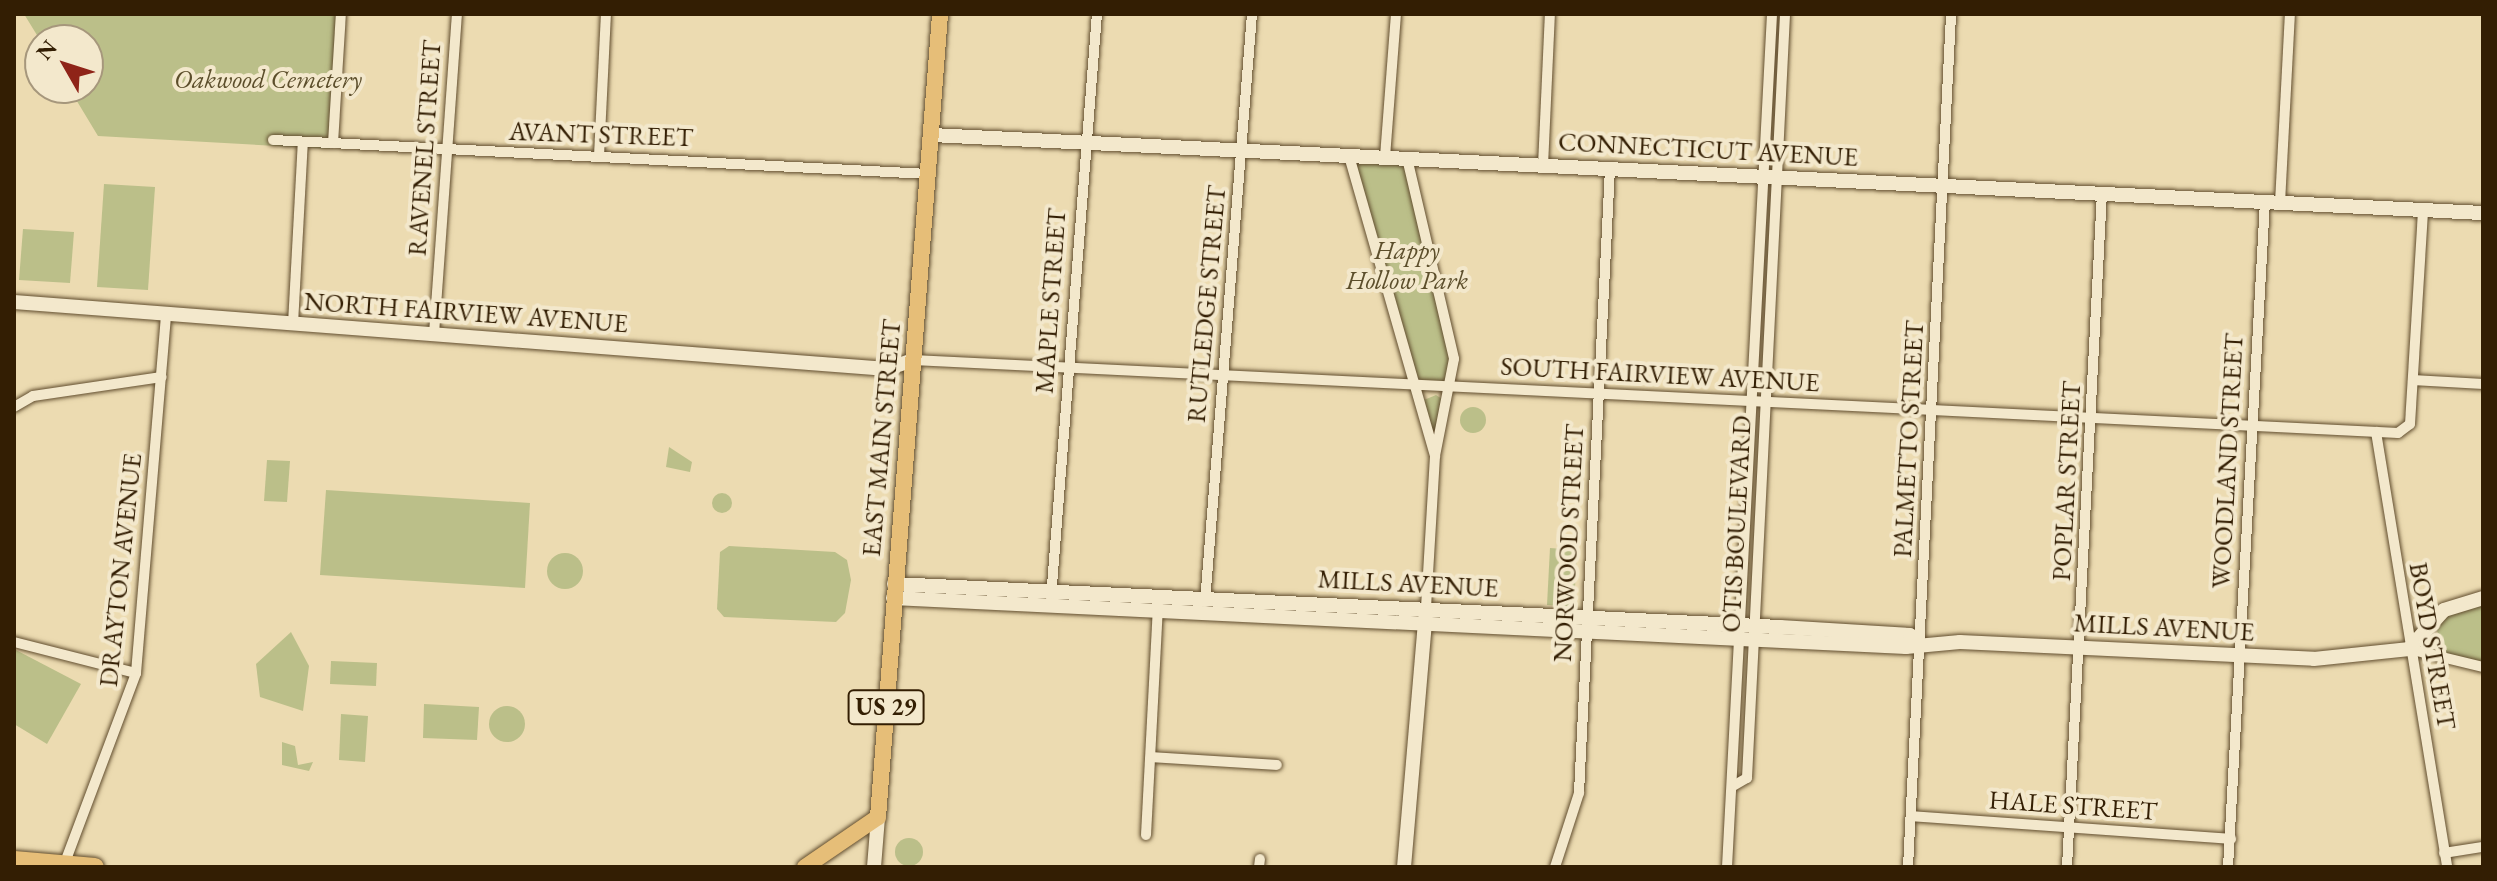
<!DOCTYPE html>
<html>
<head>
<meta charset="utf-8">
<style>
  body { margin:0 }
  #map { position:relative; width:2497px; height:881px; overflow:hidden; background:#ecdbb1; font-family:"EB Garamond",serif }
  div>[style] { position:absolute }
  .green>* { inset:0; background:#bbbf89 }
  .round { border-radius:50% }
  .roads { filter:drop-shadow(0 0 2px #614d2e) drop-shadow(0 0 2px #614d2e) }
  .street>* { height:10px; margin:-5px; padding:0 5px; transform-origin:5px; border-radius:5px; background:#f3e8cc }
  .secondary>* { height:14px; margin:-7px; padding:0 7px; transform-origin:7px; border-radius:7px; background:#f3e8cc }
  .primary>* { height:16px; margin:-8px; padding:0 8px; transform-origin:8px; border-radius:8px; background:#e6be78 }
  .highway>* { height:18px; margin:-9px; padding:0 9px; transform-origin:9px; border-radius:9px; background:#e6be78 }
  span { translate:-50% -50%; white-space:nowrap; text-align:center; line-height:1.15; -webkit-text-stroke:8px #f3e8cc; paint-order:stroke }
  .shield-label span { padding:2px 6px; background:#f3e8cc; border:2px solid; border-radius:6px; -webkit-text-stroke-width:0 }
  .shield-label { font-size:24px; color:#331e03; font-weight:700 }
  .park-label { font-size:26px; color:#5c4e2b; font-style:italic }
  .street-label { font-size:26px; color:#331e03 }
  .frame { position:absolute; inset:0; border:16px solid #331e03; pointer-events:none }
  .north { position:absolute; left:24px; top:24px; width:80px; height:80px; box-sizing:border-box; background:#f3e8cc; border:2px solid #a6977c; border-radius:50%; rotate:309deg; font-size:22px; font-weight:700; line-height:32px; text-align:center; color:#331e03 }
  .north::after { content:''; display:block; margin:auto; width:28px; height:36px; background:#8f2418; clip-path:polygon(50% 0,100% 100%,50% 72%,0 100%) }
</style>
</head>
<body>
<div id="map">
  <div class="green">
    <div style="clip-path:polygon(24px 14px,338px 14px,330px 149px,98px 136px,69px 88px,88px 88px,88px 40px,40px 40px)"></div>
    <div style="clip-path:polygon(1349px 156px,1407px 158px,1437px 271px,1454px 388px,1412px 386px)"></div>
    <div style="clip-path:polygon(104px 184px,155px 187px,148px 290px,97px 287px)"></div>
    <div style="clip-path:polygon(23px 229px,74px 232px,70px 283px,19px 280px)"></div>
    <div style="clip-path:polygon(1436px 395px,1442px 399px,1433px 439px,1424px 400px)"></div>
    <div class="round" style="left:1460px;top:407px;width:26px;height:26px"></div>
    <div style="clip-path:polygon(669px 447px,692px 462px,690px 472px,666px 467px)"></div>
    <div style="clip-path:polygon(267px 460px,290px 461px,287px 502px,264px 501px)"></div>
    <div style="clip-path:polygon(326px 490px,530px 503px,525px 588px,320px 575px)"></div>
    <div class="round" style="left:712px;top:493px;width:20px;height:20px"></div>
    <div style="clip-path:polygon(729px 546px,835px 552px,847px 560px,851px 580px,845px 613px,836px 622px,724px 617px,717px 609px,720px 552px)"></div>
    <div style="clip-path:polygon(1550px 548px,1577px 550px,1574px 607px,1547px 605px)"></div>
    <div class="round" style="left:547px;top:553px;width:36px;height:36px"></div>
    <div style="clip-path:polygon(2483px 598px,2483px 667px,2444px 661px,2434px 617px)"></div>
    <div style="clip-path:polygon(291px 632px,309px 666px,303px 711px,260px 697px,256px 664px)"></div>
    <div style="clip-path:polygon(14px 649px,81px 684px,47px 744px,14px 724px)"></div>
    <div style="clip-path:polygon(331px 661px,377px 663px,376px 686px,330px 684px)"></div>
    <div style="clip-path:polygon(424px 704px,479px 707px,477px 740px,423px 738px)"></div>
    <div class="round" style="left:489px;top:706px;width:36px;height:36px"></div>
    <div style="clip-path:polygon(341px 714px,368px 716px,365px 762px,339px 760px)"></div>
    <div style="clip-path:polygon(282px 742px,295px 746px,298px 765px,313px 762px,309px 771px,282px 765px)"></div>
    <div class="round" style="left:895px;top:838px;width:28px;height:28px"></div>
  </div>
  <div class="roads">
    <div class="street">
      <div style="left:273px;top:140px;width:656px;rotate:2.97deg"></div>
      <div style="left:333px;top:143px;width:129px;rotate:-86.5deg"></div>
      <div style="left:599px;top:156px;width:142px;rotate:-87.2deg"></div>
      <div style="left:1349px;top:156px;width:312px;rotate:74deg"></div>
      <div style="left:1385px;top:157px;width:143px;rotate:-85.6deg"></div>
      <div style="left:1407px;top:158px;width:206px;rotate:76.8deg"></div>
      <div style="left:1454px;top:359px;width:99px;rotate:101.1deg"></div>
      <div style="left:1435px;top:456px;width:153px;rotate:93.4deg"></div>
      <div style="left:1543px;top:166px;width:152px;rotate:-87.4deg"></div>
      <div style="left:2280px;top:203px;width:189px;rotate:-87deg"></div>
      <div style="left:293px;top:324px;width:182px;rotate:-86.9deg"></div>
      <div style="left:434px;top:334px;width:321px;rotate:-85.9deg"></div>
      <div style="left:913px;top:360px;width:1487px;rotate:2.81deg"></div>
      <div style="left:2398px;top:433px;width:15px;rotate:-37deg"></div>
      <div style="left:2410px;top:424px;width:214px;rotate:-86.5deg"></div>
      <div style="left:2413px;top:380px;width:70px;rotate:3.3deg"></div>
      <div style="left:14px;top:407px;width:22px;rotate:-30deg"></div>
      <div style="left:33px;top:396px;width:130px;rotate:-8.4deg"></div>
      <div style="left:2376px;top:432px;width:441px;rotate:80.7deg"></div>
      <div style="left:1051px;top:598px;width:586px;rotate:-85.5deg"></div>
      <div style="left:1205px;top:602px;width:590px;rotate:-85.43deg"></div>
      <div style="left:14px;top:642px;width:126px;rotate:14.3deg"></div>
      <div style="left:2409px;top:649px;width:76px;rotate:13.7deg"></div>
      <div style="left:1151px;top:757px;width:126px;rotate:3.6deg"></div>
      <div style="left:1733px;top:786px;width:16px;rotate:-30deg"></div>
      <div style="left:1747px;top:778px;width:765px;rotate:-87.15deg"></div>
      <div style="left:1911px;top:816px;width:321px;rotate:4.1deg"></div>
      <div style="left:1146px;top:835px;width:230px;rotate:-87deg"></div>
      <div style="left:2444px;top:853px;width:39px;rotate:-9deg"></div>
      <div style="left:64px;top:865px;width:205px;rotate:-69.4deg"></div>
      <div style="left:136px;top:673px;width:360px;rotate:-85.2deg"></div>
      <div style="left:1259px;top:867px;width:8px;rotate:-83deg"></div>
      <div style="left:1555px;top:867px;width:78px;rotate:-72deg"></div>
      <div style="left:1579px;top:793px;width:625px;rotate:-87.16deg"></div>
      <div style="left:1727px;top:867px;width:854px;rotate:-86.98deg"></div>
      <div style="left:1908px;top:867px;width:854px;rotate:-87.11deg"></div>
      <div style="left:2067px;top:867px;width:675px;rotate:-87.03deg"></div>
      <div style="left:2228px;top:867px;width:666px;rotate:-86.82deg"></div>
    </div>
    <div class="secondary">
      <div style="left:932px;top:135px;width:1553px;rotate:2.88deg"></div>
      <div style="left:14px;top:302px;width:876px;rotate:4.39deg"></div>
      <div style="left:887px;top:369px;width:28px;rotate:-19deg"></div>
      <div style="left:894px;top:584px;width:887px;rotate:2.78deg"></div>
      <div style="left:1780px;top:627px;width:130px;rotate:3.5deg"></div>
      <div style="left:1910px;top:635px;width:9px;rotate:41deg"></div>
      <div style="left:893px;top:598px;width:1014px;rotate:2.77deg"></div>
      <div style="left:1906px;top:647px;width:54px;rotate:-5.3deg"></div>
      <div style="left:1960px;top:642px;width:354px;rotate:2.7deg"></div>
      <div style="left:2314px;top:659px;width:96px;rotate:-6deg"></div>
      <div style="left:2409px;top:649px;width:52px;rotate:-48.1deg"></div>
      <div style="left:2444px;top:610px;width:41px;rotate:-17.1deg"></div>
      <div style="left:874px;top:867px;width:50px;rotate:-85.4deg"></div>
      <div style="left:1404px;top:867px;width:256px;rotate:-85.1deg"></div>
    </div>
    <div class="primary">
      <div style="left:805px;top:867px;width:88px;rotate:-34.4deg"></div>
      <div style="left:878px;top:817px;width:805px;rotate:-85.58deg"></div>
    </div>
    <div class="highway">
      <div style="left:14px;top:860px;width:81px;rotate:4.9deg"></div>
    </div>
  </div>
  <div class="shield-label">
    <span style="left:886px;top:707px">US 29</span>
  </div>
  <div class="park-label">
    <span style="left:268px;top:80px">Oakwood Cemetery</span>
    <span style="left:1407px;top:266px">Happy<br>Hollow Park</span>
  </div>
  <div class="street-label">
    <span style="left:601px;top:135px;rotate:2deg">AVANT STREET</span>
    <span style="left:425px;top:148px;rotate:-86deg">RAVENEL STREET</span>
    <span style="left:1708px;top:150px;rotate:3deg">CONNECTICUT AVENUE</span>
    <span style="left:1051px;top:301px;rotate:-86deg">MAPLE STREET</span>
    <span style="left:1207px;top:304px;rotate:-85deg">RUTLEDGE STREET</span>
    <span style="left:466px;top:313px;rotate:4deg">NORTH FAIRVIEW AVENUE</span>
    <span style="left:1660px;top:375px;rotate:3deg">SOUTH FAIRVIEW AVENUE</span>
    <span style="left:882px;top:438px;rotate:-85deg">EAST MAIN STREET</span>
    <span style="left:1909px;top:439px;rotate:-87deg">PALMETTO STREET</span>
    <span style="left:2228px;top:461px;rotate:-87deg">WOODLAND STREET</span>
    <span style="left:2067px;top:481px;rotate:-87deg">POPLAR STREET</span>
    <span style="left:1737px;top:524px;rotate:-87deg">OTIS BOULEVARD</span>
    <span style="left:1569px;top:543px;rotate:-87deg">NORWOOD STREET</span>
    <span style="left:121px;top:570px;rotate:-84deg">DRAYTON AVENUE</span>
    <span style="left:1408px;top:584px;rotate:3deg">MILLS AVENUE</span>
    <span style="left:2164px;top:628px;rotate:3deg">MILLS AVENUE</span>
    <span style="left:2432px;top:646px;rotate:80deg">BOYD STREET</span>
    <span style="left:2073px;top:806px;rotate:4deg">HALE STREET</span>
  </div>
  <div class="frame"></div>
  <div class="north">N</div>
</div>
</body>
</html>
